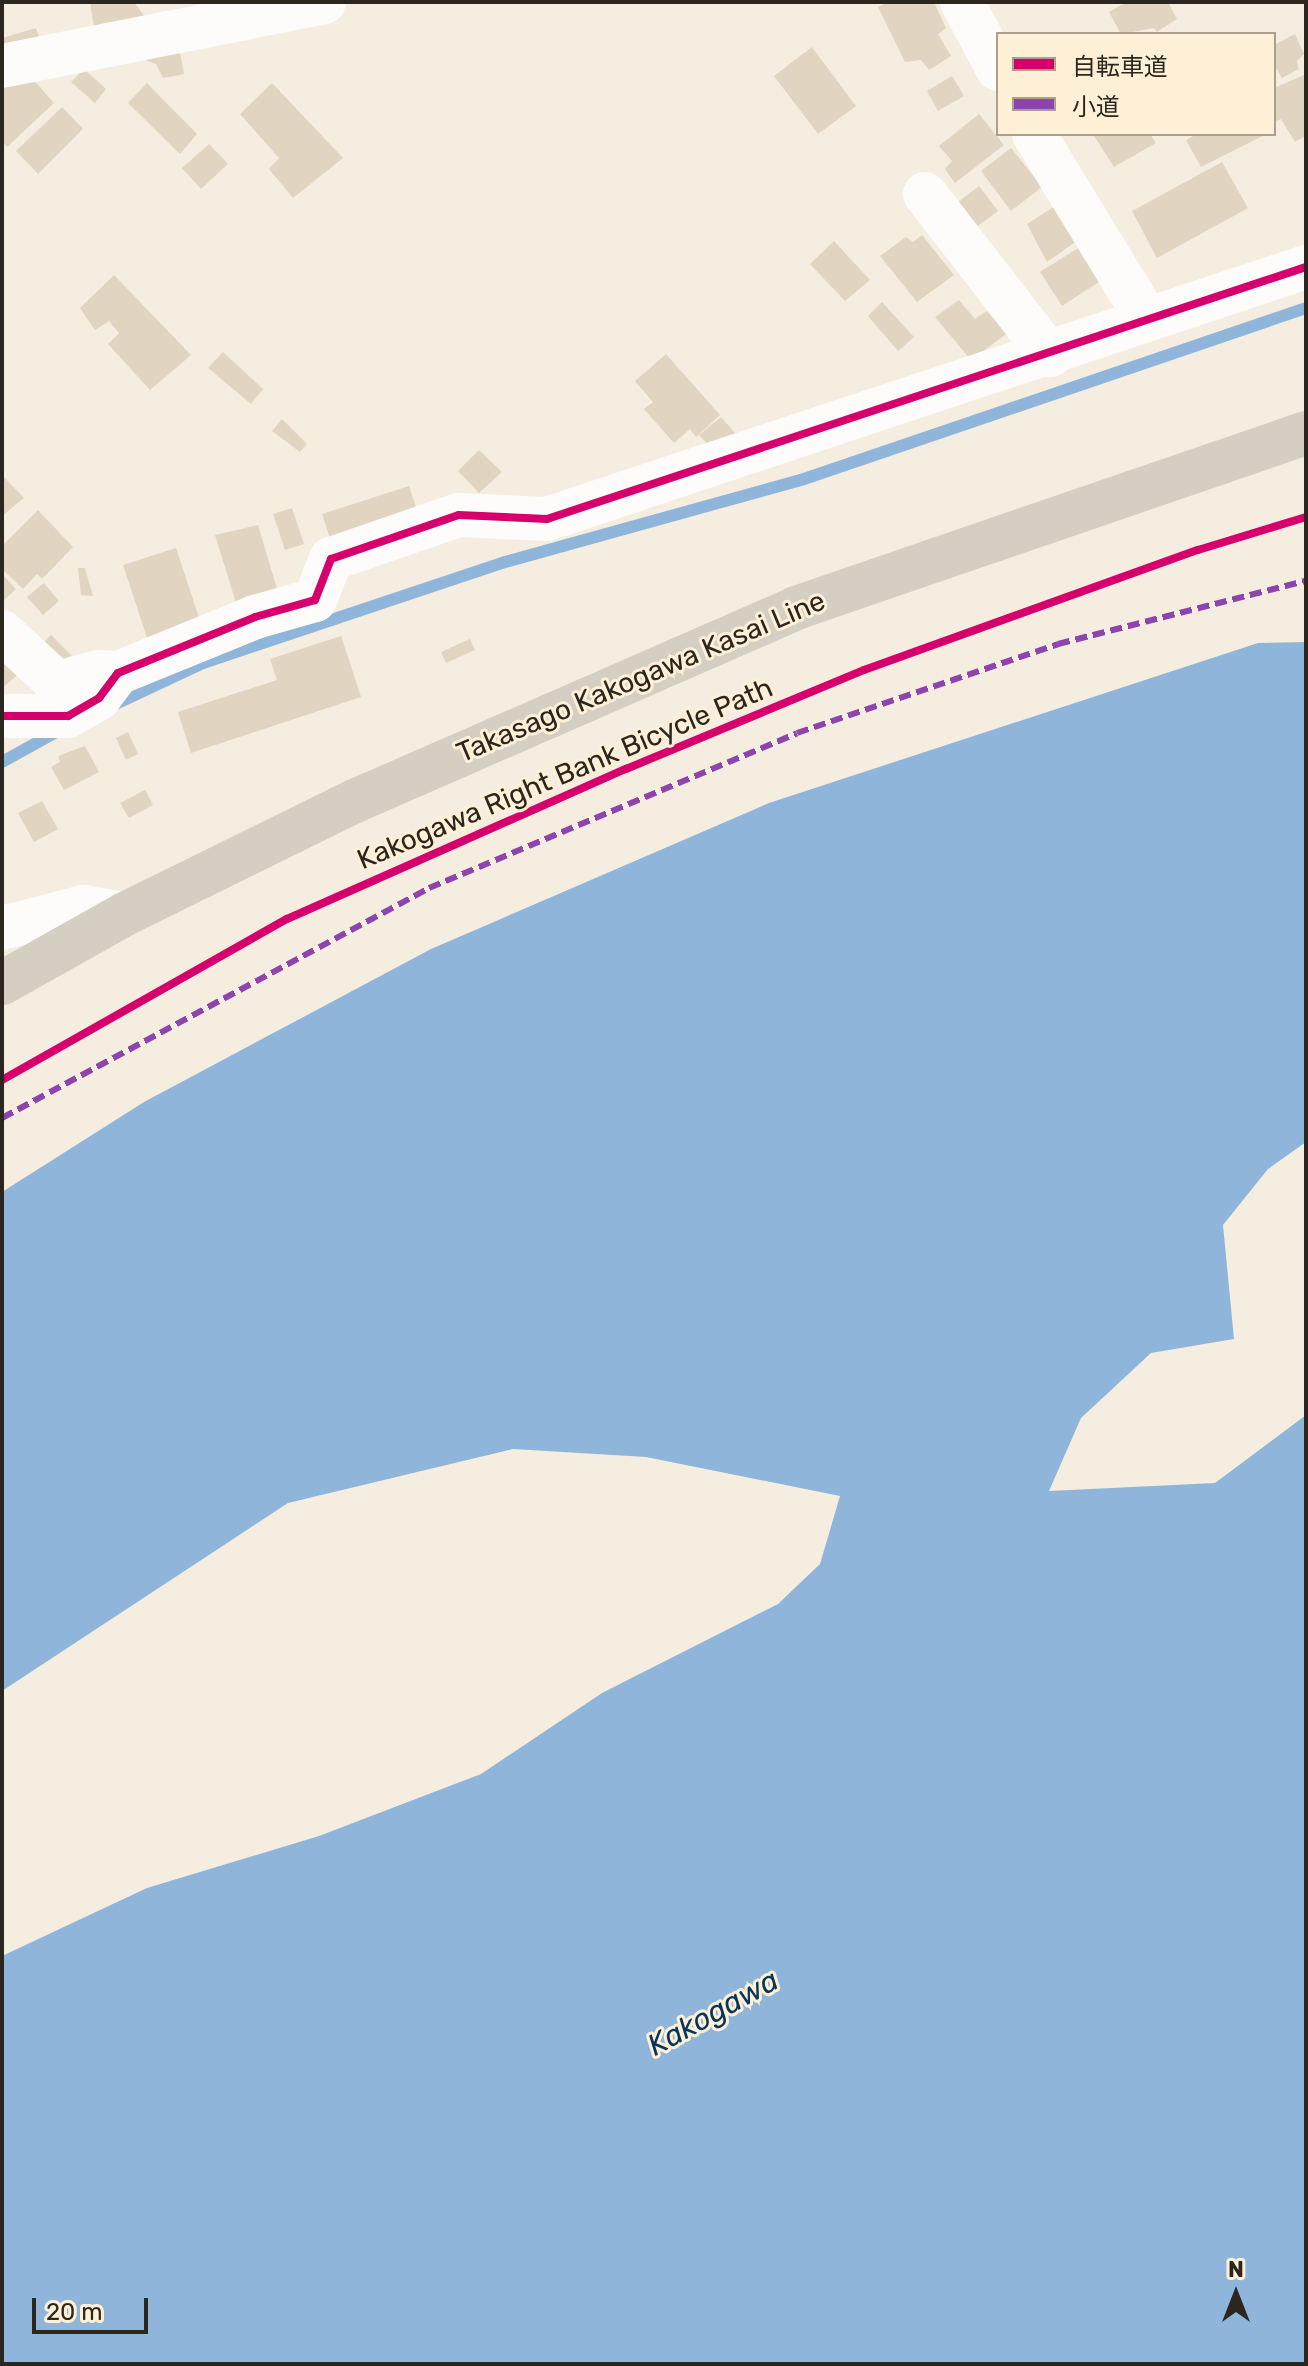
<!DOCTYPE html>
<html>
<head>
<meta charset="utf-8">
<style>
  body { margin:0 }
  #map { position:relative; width:1308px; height:2366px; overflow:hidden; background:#f5ede0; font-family:Rubik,"Noto Sans JP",sans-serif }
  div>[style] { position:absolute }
  .water>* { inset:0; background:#8fb6da }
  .stream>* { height:12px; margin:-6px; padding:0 6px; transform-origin:6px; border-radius:6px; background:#8fb6da }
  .building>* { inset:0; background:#e1d5c1 }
  .street>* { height:44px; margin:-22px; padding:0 22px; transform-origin:22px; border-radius:22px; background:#fefcfa }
  .primary>* { height:44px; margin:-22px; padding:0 22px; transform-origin:22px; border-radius:22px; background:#d5cec2 }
  .quiet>* { height:6px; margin-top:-3px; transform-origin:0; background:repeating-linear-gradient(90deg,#8e44ad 0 12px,transparent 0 18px) }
  .cycleway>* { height:8px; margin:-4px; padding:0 4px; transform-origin:4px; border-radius:4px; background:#d6006c }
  span { translate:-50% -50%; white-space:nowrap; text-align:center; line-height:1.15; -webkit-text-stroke:6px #fef0d7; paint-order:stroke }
  .street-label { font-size:28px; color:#2c271e }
  .water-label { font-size:30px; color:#08365b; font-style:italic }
  .frame { position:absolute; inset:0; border:4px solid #2c271e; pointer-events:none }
  .legend { position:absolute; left:996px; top:32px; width:280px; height:104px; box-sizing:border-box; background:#fef0d7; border:2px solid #aaa08d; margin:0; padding:10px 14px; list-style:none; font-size:24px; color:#2c271e }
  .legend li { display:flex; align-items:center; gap:16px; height:40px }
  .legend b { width:40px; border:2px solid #aaa08d }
  .north { position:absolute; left:1196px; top:2254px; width:80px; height:80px; -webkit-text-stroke:6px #fef0d7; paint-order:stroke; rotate:0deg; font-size:22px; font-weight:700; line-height:32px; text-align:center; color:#2c271e }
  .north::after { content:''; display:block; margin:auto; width:28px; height:36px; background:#2c271e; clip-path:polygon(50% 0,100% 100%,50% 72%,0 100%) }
  .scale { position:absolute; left:32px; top:2298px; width:116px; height:36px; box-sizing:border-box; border:4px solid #2c271e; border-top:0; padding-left:10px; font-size:24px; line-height:28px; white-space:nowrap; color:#2c271e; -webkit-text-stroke:6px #fef0d7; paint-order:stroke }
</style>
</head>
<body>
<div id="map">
  <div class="water">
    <div style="clip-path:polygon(1306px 642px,1306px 1142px,1268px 1169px,1223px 1225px,1234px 1339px,1151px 1353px,1081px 1418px,1049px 1491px,1215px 1483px,1306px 1415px,1306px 2364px,2px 2364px,2px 1956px,147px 1888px,319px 1836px,481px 1774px,602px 1693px,778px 1604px,820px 1564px,840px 1496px,646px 1457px,513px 1449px,288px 1503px,2px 1691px,2px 1192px,144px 1102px,431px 949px,769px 803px,1258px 643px)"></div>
  </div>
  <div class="stream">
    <div style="left:111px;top:706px;width:102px;rotate:-25.1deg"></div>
    <div style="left:203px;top:663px;width:318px;rotate:-18.5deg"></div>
    <div style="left:505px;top:562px;width:310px;rotate:-15.5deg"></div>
    <div style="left:804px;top:479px;width:530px;rotate:-18.81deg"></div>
    <div style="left:2px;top:762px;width:64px;rotate:-29deg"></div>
  </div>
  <div class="building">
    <div style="clip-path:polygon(90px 2px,134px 2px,154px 29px,95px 33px)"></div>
    <div style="clip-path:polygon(887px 2px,934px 2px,946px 28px,938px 34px,951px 56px,929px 70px,921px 60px,905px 62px,878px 7px)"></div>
    <div style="clip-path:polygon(1126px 2px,1168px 2px,1177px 19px,1157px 32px,1154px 28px,1121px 34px,1109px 12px)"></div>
    <div style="clip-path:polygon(36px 28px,42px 46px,2px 55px,2px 38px)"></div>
    <div style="clip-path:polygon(1295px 34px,1304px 54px,1297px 61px,1299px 69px,1282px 78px,1274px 64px,1274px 45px)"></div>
    <div style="clip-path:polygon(178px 42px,184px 74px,163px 78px,156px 64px,145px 60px,145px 50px)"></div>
    <div style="clip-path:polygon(812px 47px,856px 106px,818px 134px,774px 76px)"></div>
    <div style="clip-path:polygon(84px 69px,106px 89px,95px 103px,71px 82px)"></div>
    <div style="clip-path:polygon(1306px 74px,1306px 136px,1295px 142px,1281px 119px,1274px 122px,1274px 88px)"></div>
    <div style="clip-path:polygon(952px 76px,964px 96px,938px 111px,927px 91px)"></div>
    <div style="clip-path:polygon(32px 78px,54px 103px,7px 147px,2px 142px,2px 88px)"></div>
    <div style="clip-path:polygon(147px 83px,197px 134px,180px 154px,128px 103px)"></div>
    <div style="clip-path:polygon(272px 83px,343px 158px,293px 198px,269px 169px,279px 158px,240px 114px)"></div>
    <div style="clip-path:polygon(62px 107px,83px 129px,38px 174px,16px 151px)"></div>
    <div style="clip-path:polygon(979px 114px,1004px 145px,955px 183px,945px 169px,952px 161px,939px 146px)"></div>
    <div style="clip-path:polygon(1093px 134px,1150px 134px,1156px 143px,1114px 167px)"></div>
    <div style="clip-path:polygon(1197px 134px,1267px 134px,1201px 167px,1186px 140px)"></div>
    <div style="clip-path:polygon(209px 144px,228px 164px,201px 189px,182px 168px)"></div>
    <div style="clip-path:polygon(1011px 148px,1042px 187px,1011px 211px,981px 171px)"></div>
    <div style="clip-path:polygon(1222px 162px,1248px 208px,1157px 258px,1132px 211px)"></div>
    <div style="clip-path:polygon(979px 186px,998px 211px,975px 228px,957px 203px)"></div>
    <div style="clip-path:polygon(1055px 206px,1078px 240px,1047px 262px,1027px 224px)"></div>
    <div style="clip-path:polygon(922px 235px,954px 275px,917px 302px,880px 256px,906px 237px,913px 242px)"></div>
    <div style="clip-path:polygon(834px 241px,870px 280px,845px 301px,810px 264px)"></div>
    <div style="clip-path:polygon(1080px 247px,1102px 280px,1062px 306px,1040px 272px)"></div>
    <div style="clip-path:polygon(114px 275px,191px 355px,150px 390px,108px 344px,119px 333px,109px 321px,95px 330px,80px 308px)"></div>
    <div style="clip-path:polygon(959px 300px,975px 319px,987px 311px,993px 318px,1002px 314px,1012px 330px,971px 360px,935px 317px)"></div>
    <div style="clip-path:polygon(882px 302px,914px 337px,898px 351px,868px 316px)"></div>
    <div style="clip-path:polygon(223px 352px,263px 389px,251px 404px,208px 368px)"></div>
    <div style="clip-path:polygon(666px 354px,720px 415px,696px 437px,690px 429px,674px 443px,644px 409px,653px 402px,635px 381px)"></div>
    <div style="clip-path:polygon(721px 417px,737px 435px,716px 454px,699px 435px)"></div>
    <div style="clip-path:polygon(282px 419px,307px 444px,300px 452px,272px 431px)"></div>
    <div style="clip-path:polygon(479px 450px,502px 472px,479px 493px,458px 471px)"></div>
    <div style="clip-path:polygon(2px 475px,24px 498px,2px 516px)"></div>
    <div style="clip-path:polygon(409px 486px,420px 519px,333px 547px,322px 514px)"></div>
    <div style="clip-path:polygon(292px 508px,304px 544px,285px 550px,273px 514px)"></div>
    <div style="clip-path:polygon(38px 510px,73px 547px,42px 579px,37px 574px,23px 589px,2px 569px,2px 546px)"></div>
    <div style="clip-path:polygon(258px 525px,278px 592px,236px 603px,215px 535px)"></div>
    <div style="clip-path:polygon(176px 548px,202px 627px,149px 644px,123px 565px)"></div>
    <div style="clip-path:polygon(78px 568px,85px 568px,93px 596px,81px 595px)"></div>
    <div style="clip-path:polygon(2px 574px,16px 589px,2px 602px)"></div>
    <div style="clip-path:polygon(44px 583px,59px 601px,43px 615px,27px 597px)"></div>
    <div style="clip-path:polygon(51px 635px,72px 656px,62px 665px,40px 646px)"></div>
    <div style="clip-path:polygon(341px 636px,361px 697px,191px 753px,178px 712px,277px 680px,270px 659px)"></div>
    <div style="clip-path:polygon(470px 639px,475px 650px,446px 663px,441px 652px)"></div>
    <div style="clip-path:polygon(2px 656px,19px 674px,2px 688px)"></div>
    <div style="clip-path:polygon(128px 732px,138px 754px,126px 760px,116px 738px)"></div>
    <div style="clip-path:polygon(85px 746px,99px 772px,64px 790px,51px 767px,60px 762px,58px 756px)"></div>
    <div style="clip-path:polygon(145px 790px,153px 805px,129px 818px,120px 803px)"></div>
    <div style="clip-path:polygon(42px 801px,58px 829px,34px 842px,18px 813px)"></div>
  </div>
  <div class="street">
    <div style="left:962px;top:2px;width:76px;rotate:61.8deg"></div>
    <div style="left:2px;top:66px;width:328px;rotate:-11.2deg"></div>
    <div style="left:1034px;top:134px;width:217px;rotate:58.6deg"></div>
    <div style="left:925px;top:194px;width:204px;rotate:52.2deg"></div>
    <div style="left:2px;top:632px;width:75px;rotate:42.8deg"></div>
    <div style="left:57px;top:683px;width:42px;rotate:-15deg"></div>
    <div style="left:98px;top:672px;width:20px;rotate:3deg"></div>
    <div style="left:2px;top:716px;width:66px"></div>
    <div style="left:68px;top:716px;width:36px;rotate:-30deg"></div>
    <div style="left:99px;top:698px;width:31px;rotate:-53deg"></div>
    <div style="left:118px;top:673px;width:148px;rotate:-22.2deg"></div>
    <div style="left:255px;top:617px;width:62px;rotate:-15.8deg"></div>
    <div style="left:315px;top:600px;width:44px;rotate:-68.7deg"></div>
    <div style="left:331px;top:559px;width:135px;rotate:-19deg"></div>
    <div style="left:459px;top:515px;width:88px;rotate:2.6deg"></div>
    <div style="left:547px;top:519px;width:800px;rotate:-18.37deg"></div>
    <div style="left:2px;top:928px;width:84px;rotate:-14.5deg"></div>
    <div style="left:83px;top:907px;width:43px;rotate:9.5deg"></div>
  </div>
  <div class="primary">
    <div style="left:2px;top:983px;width:141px;rotate:-29.3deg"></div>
    <div style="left:125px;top:914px;width:256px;rotate:-26.2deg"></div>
    <div style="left:355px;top:801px;width:481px;rotate:-23.6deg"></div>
    <div style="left:796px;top:608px;width:539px;rotate:-18.94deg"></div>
  </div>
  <div class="quiet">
    <div style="left:2px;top:1118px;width:485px;rotate:-28.3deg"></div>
    <div style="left:429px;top:888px;width:399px;rotate:-22.8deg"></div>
    <div style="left:797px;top:733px;width:276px;rotate:-18.8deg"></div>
    <div style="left:1058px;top:644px;width:256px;rotate:-14.3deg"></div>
  </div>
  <div class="cycleway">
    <div style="left:2px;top:716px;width:66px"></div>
    <div style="left:68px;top:716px;width:36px;rotate:-30deg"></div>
    <div style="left:99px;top:698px;width:31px;rotate:-53deg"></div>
    <div style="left:118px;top:673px;width:148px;rotate:-22.2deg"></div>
    <div style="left:255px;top:617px;width:62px;rotate:-15.8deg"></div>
    <div style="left:315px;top:600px;width:44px;rotate:-68.7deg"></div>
    <div style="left:331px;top:559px;width:135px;rotate:-19deg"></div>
    <div style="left:459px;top:515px;width:88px;rotate:2.6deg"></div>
    <div style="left:547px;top:519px;width:800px;rotate:-18.37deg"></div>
    <div style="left:2px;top:1080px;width:327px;rotate:-29.5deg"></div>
    <div style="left:287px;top:919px;width:371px;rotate:-23.9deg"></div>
    <div style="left:626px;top:769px;width:258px;rotate:-22.6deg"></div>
    <div style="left:864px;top:670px;width:355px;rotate:-19.8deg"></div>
    <div style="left:1198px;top:550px;width:113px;rotate:-17deg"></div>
  </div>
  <div class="street-label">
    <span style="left:641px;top:677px;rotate:-23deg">Takasago Kakogawa Kasai Line</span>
    <span style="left:565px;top:774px;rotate:-23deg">Kakogawa Right Bank Bicycle Path</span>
  </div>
  <div class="water-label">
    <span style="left:713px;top:2013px;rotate:-29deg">Kakogawa</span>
  </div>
  <div class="frame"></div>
  <ul class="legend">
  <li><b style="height:10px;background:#d6006c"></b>自転車道</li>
  <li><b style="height:10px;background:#8e44ad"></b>小道</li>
  </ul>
  <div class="north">N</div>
  <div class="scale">20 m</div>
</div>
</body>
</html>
